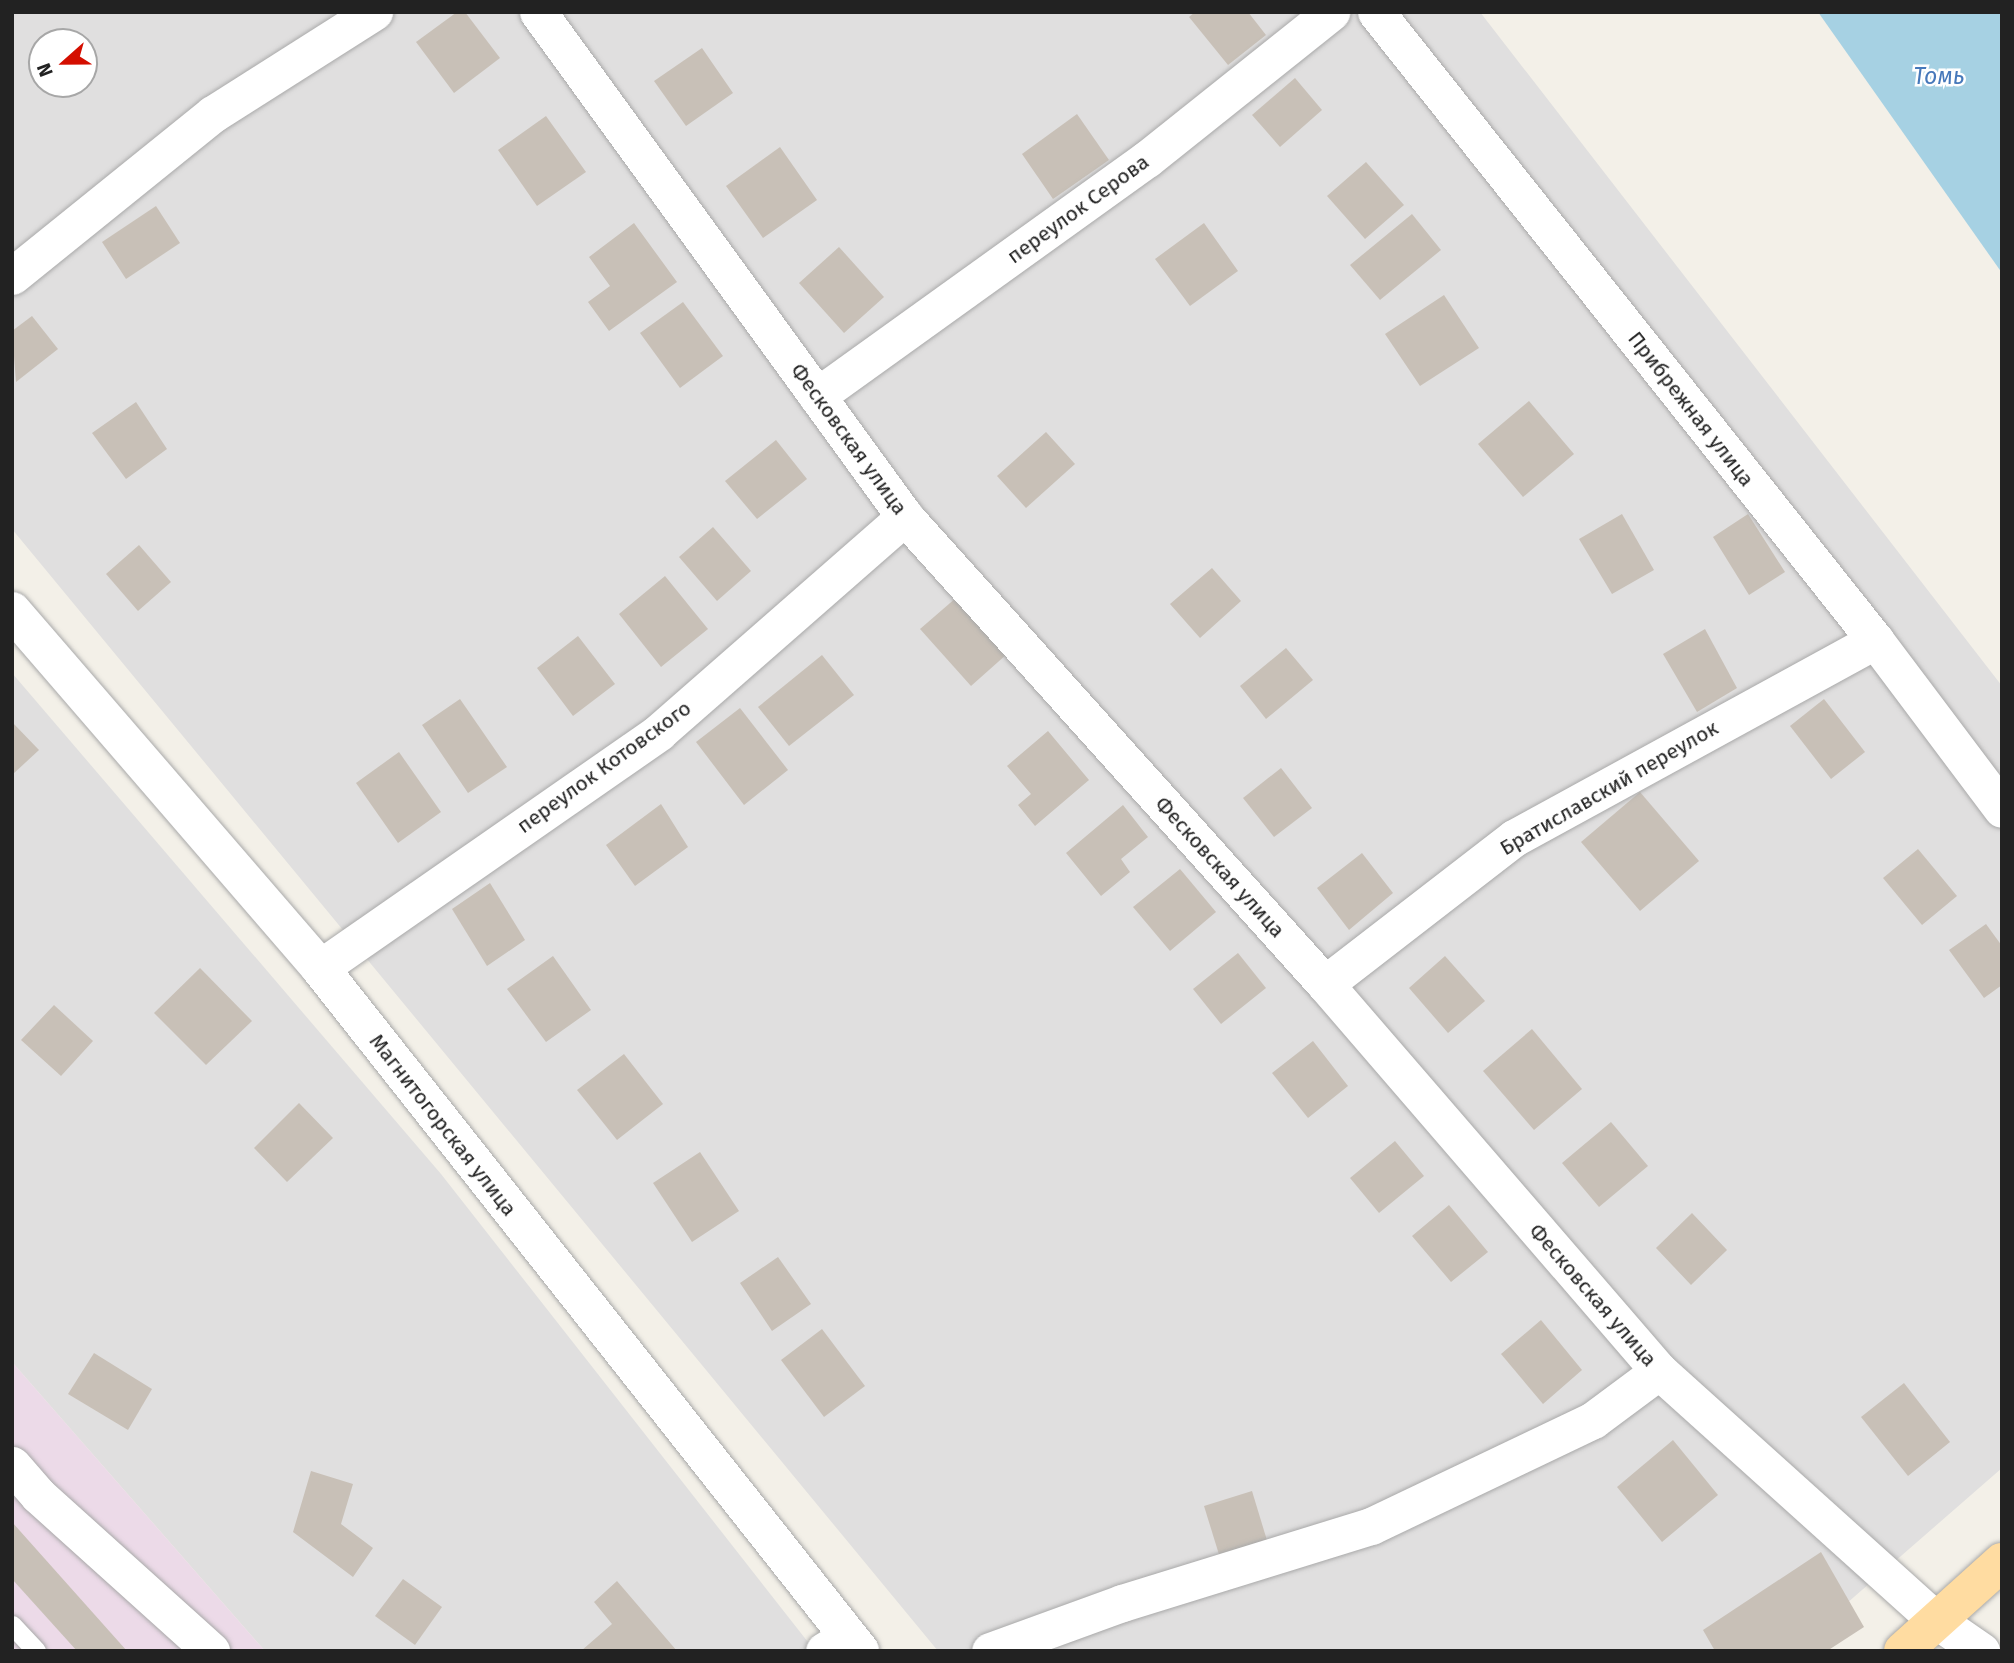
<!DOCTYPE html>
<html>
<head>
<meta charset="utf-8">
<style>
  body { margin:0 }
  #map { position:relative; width:2014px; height:1663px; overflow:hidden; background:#f3f0e8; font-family:"Fira Sans",sans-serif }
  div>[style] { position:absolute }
  .residential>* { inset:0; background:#e0dfdf }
  .industrial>* { inset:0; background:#ecdae8 }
  .water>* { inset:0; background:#a6d1e3 }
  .building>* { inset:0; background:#c8c0b7 }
  .roads { filter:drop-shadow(0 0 2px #a9a9a9) drop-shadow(0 0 2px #a9a9a9) }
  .service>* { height:19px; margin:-9.5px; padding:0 9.5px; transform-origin:9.5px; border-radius:9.5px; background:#fff }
  .minor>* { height:37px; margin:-18.5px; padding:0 18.5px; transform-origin:18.5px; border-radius:18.5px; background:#fff }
  .tertiary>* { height:38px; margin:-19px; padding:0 19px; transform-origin:19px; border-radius:19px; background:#fff }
  .primary>* { height:38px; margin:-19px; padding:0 19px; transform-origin:19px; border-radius:19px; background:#ffdca1 }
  span { translate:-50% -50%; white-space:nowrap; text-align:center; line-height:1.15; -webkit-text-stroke:5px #fff; paint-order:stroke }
  .street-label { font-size:21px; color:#222 }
  .water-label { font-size:23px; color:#4678ba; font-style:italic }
  .frame { position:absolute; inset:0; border:14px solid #222; pointer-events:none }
  .north { position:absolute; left:28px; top:28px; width:70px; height:70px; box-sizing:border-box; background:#fff; border:2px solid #a7a7a7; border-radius:50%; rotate:249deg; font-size:19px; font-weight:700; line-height:28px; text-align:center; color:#222 }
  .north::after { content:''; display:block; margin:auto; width:24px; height:32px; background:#d40e00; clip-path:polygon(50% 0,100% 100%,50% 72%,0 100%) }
</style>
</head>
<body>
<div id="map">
  <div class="residential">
    <div style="clip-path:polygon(evenodd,12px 12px,1480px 12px,2002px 686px,2002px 1468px,1792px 1651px,938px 1651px,12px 529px,12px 12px,42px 42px,84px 42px,84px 84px,42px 84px,42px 42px)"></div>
    <div style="clip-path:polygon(12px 673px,441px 1174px,815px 1651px,265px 1651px,12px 1362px)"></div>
  </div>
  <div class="industrial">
    <div style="clip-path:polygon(12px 1362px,265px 1651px,12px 1651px)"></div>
  </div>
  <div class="water">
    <div style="clip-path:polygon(1818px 12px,2002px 12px,2002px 273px)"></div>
  </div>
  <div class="building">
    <div style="clip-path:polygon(457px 12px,465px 12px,500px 58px,454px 93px,416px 42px)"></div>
    <div style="clip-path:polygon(1195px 12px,1248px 12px,1266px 35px,1228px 65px,1189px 17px)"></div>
    <div style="clip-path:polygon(702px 48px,733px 93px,686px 126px,654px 81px)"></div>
    <div style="clip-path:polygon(1295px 78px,1322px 110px,1280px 147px,1252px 115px)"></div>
    <div style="clip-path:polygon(1077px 114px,1109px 160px,1053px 199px,1022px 154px)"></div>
    <div style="clip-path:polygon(546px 116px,586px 172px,537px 206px,498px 150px)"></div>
    <div style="clip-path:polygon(780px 147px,817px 200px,763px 238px,726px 186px)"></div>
    <div style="clip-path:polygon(1366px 162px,1404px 205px,1365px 239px,1327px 196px)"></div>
    <div style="clip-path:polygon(156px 206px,180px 243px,126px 279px,102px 242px)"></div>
    <div style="clip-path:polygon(1412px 214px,1441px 250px,1380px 300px,1350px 265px)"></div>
    <div style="clip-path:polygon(634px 223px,677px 282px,609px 331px,588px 302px,610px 286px,589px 257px)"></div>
    <div style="clip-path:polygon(1204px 223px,1238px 271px,1190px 306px,1155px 259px)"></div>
    <div style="clip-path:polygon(839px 247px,884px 297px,844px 333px,799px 283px)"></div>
    <div style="clip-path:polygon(1444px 295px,1479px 348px,1420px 386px,1385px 334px)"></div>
    <div style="clip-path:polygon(683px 302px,723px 356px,680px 388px,640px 333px)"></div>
    <div style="clip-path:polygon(32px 316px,58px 349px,16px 382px,12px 331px)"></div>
    <div style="clip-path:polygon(1529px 401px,1574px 454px,1523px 497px,1478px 444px)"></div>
    <div style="clip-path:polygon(136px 402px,167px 449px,126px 479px,92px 433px)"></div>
    <div style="clip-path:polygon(1046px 432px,1075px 464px,1026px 508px,997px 476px)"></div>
    <div style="clip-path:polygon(776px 440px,807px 479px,757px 519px,725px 481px)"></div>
    <div style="clip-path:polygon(1622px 514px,1654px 570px,1612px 594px,1579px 539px)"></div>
    <div style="clip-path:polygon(1748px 514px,1785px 572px,1749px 595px,1713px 537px)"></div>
    <div style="clip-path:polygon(713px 527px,751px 571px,717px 601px,679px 557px)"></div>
    <div style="clip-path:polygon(139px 545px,171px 582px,138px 611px,106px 574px)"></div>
    <div style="clip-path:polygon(1212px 568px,1241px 601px,1200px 638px,1170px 604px)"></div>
    <div style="clip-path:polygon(665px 576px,708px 629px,661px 667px,619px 614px)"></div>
    <div style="clip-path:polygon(957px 597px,1007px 654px,971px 686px,920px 629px)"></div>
    <div style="clip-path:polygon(1705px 629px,1737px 688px,1697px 712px,1663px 654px)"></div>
    <div style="clip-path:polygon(578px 636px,615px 684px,573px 716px,537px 668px)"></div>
    <div style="clip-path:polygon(1286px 648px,1313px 680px,1266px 719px,1240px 686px)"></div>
    <div style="clip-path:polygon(822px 655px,854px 695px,789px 746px,758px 707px)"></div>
    <div style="clip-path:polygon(460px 699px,507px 767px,468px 793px,422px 725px)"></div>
    <div style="clip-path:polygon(1824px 699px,1865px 752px,1831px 779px,1790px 726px)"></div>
    <div style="clip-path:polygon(740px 708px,788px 770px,744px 805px,696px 742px)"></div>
    <div style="clip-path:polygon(12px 722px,39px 750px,12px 775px)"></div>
    <div style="clip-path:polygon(1048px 731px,1089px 780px,1035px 826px,1018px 805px,1031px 794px,1007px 766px)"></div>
    <div style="clip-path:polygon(399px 752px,441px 812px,398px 843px,356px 783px)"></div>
    <div style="clip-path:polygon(1281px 768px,1312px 808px,1274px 837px,1243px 798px)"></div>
    <div style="clip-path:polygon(1640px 792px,1699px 861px,1640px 911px,1581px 842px)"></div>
    <div style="clip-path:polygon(661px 804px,688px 847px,635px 886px,606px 845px)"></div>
    <div style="clip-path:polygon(1123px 805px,1148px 837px,1121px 859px,1130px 872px,1101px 896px,1066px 853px)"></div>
    <div style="clip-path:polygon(1918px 849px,1957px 896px,1922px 925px,1883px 878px)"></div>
    <div style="clip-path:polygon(1362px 853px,1393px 893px,1349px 930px,1317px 888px)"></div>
    <div style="clip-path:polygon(1180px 869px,1216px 912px,1170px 951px,1133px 907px)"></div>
    <div style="clip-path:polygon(490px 883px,525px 940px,487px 966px,452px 909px)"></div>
    <div style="clip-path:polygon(1986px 924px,2002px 946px,2002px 985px,1984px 998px,1949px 950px)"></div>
    <div style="clip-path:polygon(1238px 953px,1266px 988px,1221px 1024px,1193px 989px)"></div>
    <div style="clip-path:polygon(553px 956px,591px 1010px,546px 1042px,507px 989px)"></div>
    <div style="clip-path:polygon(1445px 956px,1485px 1001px,1448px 1033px,1409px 988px)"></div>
    <div style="clip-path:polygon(200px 968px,252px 1021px,206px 1065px,154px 1013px)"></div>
    <div style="clip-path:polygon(54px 1005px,93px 1041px,61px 1076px,21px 1040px)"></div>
    <div style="clip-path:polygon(1532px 1029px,1582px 1089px,1534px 1130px,1483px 1071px)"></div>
    <div style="clip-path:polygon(1313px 1041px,1348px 1086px,1308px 1118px,1272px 1073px)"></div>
    <div style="clip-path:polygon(624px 1054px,663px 1104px,617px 1140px,577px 1090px)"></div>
    <div style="clip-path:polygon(299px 1103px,333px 1138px,287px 1182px,254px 1148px)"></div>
    <div style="clip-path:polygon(1611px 1122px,1648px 1166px,1599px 1207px,1562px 1163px)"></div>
    <div style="clip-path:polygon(1395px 1141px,1424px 1176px,1379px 1213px,1350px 1178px)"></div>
    <div style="clip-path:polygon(700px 1152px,739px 1211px,692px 1242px,653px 1183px)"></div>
    <div style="clip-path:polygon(1449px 1205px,1488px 1252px,1451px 1282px,1412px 1236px)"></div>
    <div style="clip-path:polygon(1692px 1213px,1727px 1250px,1691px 1285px,1656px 1248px)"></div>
    <div style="clip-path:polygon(778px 1257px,811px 1304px,772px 1331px,740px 1283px)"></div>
    <div style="clip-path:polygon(1541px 1320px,1582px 1370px,1543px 1404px,1501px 1354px)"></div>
    <div style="clip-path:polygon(822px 1329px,865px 1386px,824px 1417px,781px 1360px)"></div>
    <div style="clip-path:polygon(94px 1353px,152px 1389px,128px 1430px,68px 1394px)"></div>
    <div style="clip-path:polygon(1904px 1383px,1950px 1442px,1908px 1476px,1861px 1417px)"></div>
    <div style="clip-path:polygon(1673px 1440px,1718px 1495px,1662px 1542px,1617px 1487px)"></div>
    <div style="clip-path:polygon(311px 1471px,353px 1484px,341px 1524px,373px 1548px,353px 1577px,293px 1532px)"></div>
    <div style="clip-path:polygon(1252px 1491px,1269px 1547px,1221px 1561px,1204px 1506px)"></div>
    <div style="clip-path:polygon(12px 1522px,127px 1651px,77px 1651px,12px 1579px)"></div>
    <div style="clip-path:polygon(1821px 1552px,1864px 1627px,1827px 1651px,1715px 1651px,1703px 1630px)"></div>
    <div style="clip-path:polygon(403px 1579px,442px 1607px,415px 1645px,375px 1616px)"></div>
    <div style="clip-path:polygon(617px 1581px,677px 1651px,581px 1651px,612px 1624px,594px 1602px)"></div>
  </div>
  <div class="roads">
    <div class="service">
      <div style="left:12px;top:1625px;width:35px;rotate:47deg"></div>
    </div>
    <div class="minor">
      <div style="left:538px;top:12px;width:624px;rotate:53.99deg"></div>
      <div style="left:905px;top:517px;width:628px;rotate:48.03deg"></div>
      <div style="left:1325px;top:984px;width:511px;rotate:49.2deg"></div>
      <div style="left:1659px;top:1371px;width:372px;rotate:42deg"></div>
      <div style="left:1936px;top:1620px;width:55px;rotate:34.6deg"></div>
      <div style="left:1376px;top:12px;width:802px;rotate:51.53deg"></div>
      <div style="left:1875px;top:640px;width:211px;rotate:53.1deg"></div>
      <div style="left:12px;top:276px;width:258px;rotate:-38.9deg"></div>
      <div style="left:213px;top:114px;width:191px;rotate:-32.4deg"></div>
      <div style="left:817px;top:396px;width:406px;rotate:-35.7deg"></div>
      <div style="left:1147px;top:159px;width:236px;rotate:-38.6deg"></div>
      <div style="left:320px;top:968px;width:413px;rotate:-34.8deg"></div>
      <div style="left:659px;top:732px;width:327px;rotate:-41.2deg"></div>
      <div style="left:1325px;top:984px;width:239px;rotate:-37.7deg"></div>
      <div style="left:1514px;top:838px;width:412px;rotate:-28.7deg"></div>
      <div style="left:12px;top:1465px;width:40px;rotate:49deg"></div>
      <div style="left:38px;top:1495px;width:233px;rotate:42deg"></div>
      <div style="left:824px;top:1651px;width:28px;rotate:-32deg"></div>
      <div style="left:990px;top:1651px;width:140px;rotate:-20deg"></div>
      <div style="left:1122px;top:1603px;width:261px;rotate:-17.2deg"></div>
      <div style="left:1371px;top:1526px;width:246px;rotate:-25.5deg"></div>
      <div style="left:1593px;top:1420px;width:82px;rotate:-36.6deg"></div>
    </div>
    <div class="tertiary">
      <div style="left:12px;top:611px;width:472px;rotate:49.2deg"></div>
      <div style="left:320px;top:968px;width:871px;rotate:51.67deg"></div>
    </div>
    <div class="primary">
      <div style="left:1903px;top:1651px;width:133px;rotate:-42deg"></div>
    </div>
  </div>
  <div class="street-label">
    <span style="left:1078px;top:209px;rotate:-36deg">переулок Серова</span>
    <span style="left:1691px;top:409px;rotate:52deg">Прибрежная улица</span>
    <span style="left:849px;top:439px;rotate:54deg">Фесковская улица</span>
    <span style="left:604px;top:767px;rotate:-36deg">переулок Котовского</span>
    <span style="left:1609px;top:788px;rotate:-30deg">Братиславский переулок</span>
    <span style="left:1220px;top:867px;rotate:48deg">Фесковская улица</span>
    <span style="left:443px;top:1125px;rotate:52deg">Магнитогорская улица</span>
    <span style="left:1593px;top:1295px;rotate:49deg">Фесковская улица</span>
  </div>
  <div class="water-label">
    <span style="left:1939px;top:76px">Томь</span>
  </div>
  <div class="frame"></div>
  <div class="north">N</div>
</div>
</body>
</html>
